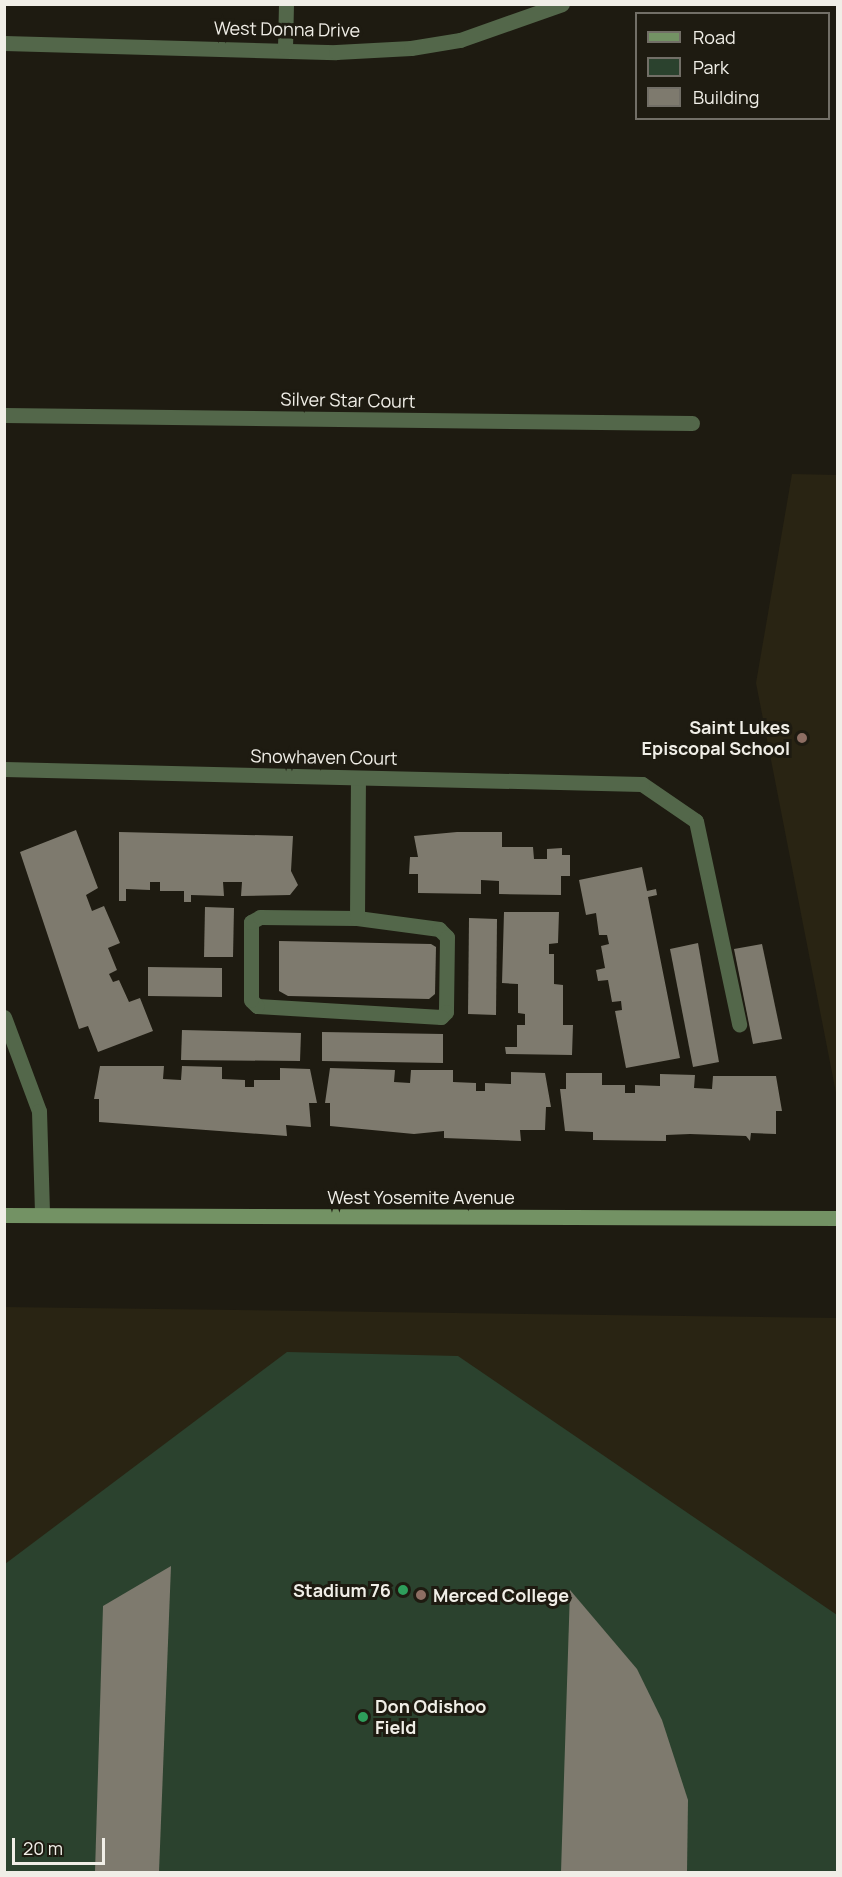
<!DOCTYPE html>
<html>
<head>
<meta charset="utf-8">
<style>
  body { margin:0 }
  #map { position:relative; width:842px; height:1877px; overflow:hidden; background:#1e1b11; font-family:Manrope,sans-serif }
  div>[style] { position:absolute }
  .built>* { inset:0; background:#292413 }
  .green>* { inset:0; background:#2b422e }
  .building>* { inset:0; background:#7e7a6e }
  .lane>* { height:15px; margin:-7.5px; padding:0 7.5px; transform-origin:7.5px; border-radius:7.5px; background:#53674a }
  .street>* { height:15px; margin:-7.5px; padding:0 7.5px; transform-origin:7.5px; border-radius:7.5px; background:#53674a }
  .secondary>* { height:15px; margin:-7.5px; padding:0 7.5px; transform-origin:7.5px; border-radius:7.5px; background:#739264 }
  .dots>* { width:16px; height:16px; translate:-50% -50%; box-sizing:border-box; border:3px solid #1e1b11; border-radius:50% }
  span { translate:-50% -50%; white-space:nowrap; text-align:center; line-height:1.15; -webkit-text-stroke:6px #1e1b11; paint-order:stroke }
  .street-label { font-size:18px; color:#f0eee7 }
  .poi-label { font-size:18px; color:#f0eee7; font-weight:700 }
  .right { translate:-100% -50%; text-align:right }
  .left { translate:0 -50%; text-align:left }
  .frame { position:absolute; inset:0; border:6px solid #f0eee7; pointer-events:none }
  .legend { position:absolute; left:635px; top:12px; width:195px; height:108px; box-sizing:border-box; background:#1e1b11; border:2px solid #726f67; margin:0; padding:8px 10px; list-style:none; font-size:18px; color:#f0eee7 }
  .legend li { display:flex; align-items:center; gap:12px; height:30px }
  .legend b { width:30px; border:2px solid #726f67 }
  .scale { position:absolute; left:12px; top:1838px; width:93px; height:27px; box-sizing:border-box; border:3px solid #f0eee7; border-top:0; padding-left:8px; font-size:18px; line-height:21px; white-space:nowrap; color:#f0eee7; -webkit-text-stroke:4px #1e1b11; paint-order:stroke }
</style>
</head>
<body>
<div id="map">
  <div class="built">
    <div style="clip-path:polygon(792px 474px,837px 475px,837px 1098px,756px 683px)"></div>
    <div style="clip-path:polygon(4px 1307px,837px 1318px,837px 1872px,5px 1872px)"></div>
  </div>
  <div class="green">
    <div style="clip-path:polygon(287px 1352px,458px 1356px,837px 1615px,837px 1872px,5px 1872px,5px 1564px)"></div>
  </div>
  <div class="building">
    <div style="clip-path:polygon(76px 830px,98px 888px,86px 895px,92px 911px,104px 906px,120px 943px,108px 948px,117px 970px,109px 974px,113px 982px,119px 980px,129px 1002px,140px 998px,153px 1031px,98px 1052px,88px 1026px,79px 1029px,20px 852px)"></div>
    <div style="clip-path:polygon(119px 832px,293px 836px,291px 871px,298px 885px,290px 895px,241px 896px,242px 882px,223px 882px,224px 896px,191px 895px,191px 902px,184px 902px,184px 891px,160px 891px,160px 882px,150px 882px,150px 890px,126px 889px,126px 901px,119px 901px)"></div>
    <div style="clip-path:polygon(457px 832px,502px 832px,502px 847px,533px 847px,534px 859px,547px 859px,547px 849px,562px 848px,562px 855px,570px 855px,570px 876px,561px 876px,561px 895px,499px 894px,499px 881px,481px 880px,481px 894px,418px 893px,418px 874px,409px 874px,410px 857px,418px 857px,414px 836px)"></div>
    <div style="clip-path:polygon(642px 867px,647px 891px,656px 889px,657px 895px,648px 897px,680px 1058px,626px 1068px,615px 1011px,622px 1010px,621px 1001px,612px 1002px,608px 980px,598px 981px,596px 970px,605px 968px,601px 946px,609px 944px,607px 935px,599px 935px,596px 913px,586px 915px,579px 880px)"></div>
    <div style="clip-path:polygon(205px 907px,234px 908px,233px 957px,204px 957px)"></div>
    <div style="clip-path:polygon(504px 912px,559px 912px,558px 943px,549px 944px,549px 954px,554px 954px,554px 984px,563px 985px,563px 1025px,573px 1025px,572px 1055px,506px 1054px,505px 1047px,517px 1047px,517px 1025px,525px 1025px,525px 1014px,518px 1013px,518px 984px,502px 983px)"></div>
    <div style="clip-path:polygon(469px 918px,497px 919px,496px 1015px,468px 1014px)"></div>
    <div style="clip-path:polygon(279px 941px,431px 944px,436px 947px,435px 994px,429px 999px,288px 996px,279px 991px)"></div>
    <div style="clip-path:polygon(698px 943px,719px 1062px,693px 1067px,670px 949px)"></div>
    <div style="clip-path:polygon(762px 944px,782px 1039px,753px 1044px,734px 949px)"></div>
    <div style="clip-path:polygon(148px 967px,222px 968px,222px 997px,148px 996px)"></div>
    <div style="clip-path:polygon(182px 1030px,301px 1033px,300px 1061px,181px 1060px)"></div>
    <div style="clip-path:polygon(322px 1032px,443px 1034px,443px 1063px,322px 1061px)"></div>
    <div style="clip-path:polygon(100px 1066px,164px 1066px,163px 1079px,181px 1080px,182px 1066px,222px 1067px,222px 1079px,245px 1080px,245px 1087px,254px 1087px,254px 1080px,280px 1080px,280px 1068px,310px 1069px,317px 1103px,309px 1103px,311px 1127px,286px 1125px,287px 1136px,99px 1122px,99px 1099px,94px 1099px)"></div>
    <div style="clip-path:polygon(330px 1068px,395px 1070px,394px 1082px,410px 1083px,411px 1070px,453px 1070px,453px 1082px,476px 1083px,476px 1091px,485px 1091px,485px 1083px,511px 1084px,511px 1072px,545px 1073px,551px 1107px,546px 1107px,545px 1130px,520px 1130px,521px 1141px,444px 1138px,444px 1131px,414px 1134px,330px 1126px,330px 1103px,325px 1103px)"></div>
    <div style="clip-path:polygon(566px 1073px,602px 1073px,602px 1085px,625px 1085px,625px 1093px,635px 1093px,635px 1085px,660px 1086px,660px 1074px,695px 1075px,694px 1088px,712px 1089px,713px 1076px,776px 1076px,782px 1111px,776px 1111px,776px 1134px,751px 1133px,750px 1141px,746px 1136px,690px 1134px,666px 1135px,666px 1141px,593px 1140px,593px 1132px,565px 1131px,560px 1089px,566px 1089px)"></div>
    <div style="clip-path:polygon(171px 1566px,159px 1872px,95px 1872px,103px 1606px)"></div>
    <div style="clip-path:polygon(570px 1590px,637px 1669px,662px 1720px,688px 1800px,687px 1872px,561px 1872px)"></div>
  </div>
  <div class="lane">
    <div style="left:642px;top:784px;width:65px;rotate:34.4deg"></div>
    <div style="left:696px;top:821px;width:208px;rotate:78deg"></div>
    <div style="left:357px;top:918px;width:83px;rotate:7.6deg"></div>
    <div style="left:439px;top:929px;width:11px;rotate:45deg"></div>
    <div style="left:447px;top:937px;width:75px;rotate:90.8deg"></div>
    <div style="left:446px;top:1012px;width:7px;rotate:135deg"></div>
    <div style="left:441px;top:1017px;width:184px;rotate:-176.6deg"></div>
    <div style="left:257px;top:1006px;width:8px;rotate:-135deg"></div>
    <div style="left:251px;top:1000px;width:78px;rotate:-90deg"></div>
    <div style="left:251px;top:922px;width:10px;rotate:-29deg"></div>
    <div style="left:260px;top:917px;width:97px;rotate:0.6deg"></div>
    <div style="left:357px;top:918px;width:140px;rotate:-89.6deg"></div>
  </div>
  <div class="street">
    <div style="left:4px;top:43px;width:332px;rotate:1.6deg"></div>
    <div style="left:336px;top:52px;width:75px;rotate:-3.1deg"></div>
    <div style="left:411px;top:48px;width:50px;rotate:-9.3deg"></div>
    <div style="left:460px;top:40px;width:108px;rotate:-19.4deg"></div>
    <div style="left:285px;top:48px;width:44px;rotate:-88.7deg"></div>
    <div style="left:4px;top:415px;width:688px;rotate:0.67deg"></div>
    <div style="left:4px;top:769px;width:638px;rotate:1.35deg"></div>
    <div style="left:4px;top:1017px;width:100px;rotate:69.6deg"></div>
    <div style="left:39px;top:1111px;width:104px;rotate:88.3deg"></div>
  </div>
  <div class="secondary">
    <div style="left:4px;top:1215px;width:834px;rotate:0.21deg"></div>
  </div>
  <div class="dots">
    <div style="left:802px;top:738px;background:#8d6e63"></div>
    <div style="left:403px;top:1590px;background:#2e9e5b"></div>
    <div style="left:421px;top:1595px;background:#8d6e63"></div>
    <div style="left:363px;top:1717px;background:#2e9e5b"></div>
  </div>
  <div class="street-label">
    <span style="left:287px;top:29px;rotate:1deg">West Donna Drive</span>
    <span style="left:348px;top:400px;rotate:1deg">Silver Star Court</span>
    <span style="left:324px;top:757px;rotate:1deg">Snowhaven Court</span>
    <span style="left:421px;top:1197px">West Yosemite Avenue</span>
  </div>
  <div class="poi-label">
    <span class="right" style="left:790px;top:738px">Saint Lukes<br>Episcopal School</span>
    <span class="right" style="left:391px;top:1590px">Stadium 76</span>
    <span class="left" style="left:433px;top:1595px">Merced College</span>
    <span class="left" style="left:375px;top:1717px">Don Odishoo<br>Field</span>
  </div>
  <div class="frame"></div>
  <ul class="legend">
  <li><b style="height:8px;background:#739264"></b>Road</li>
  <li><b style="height:16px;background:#2b422e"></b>Park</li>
  <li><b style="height:16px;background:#7e7a6e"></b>Building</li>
  </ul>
  <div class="scale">20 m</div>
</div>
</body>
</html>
